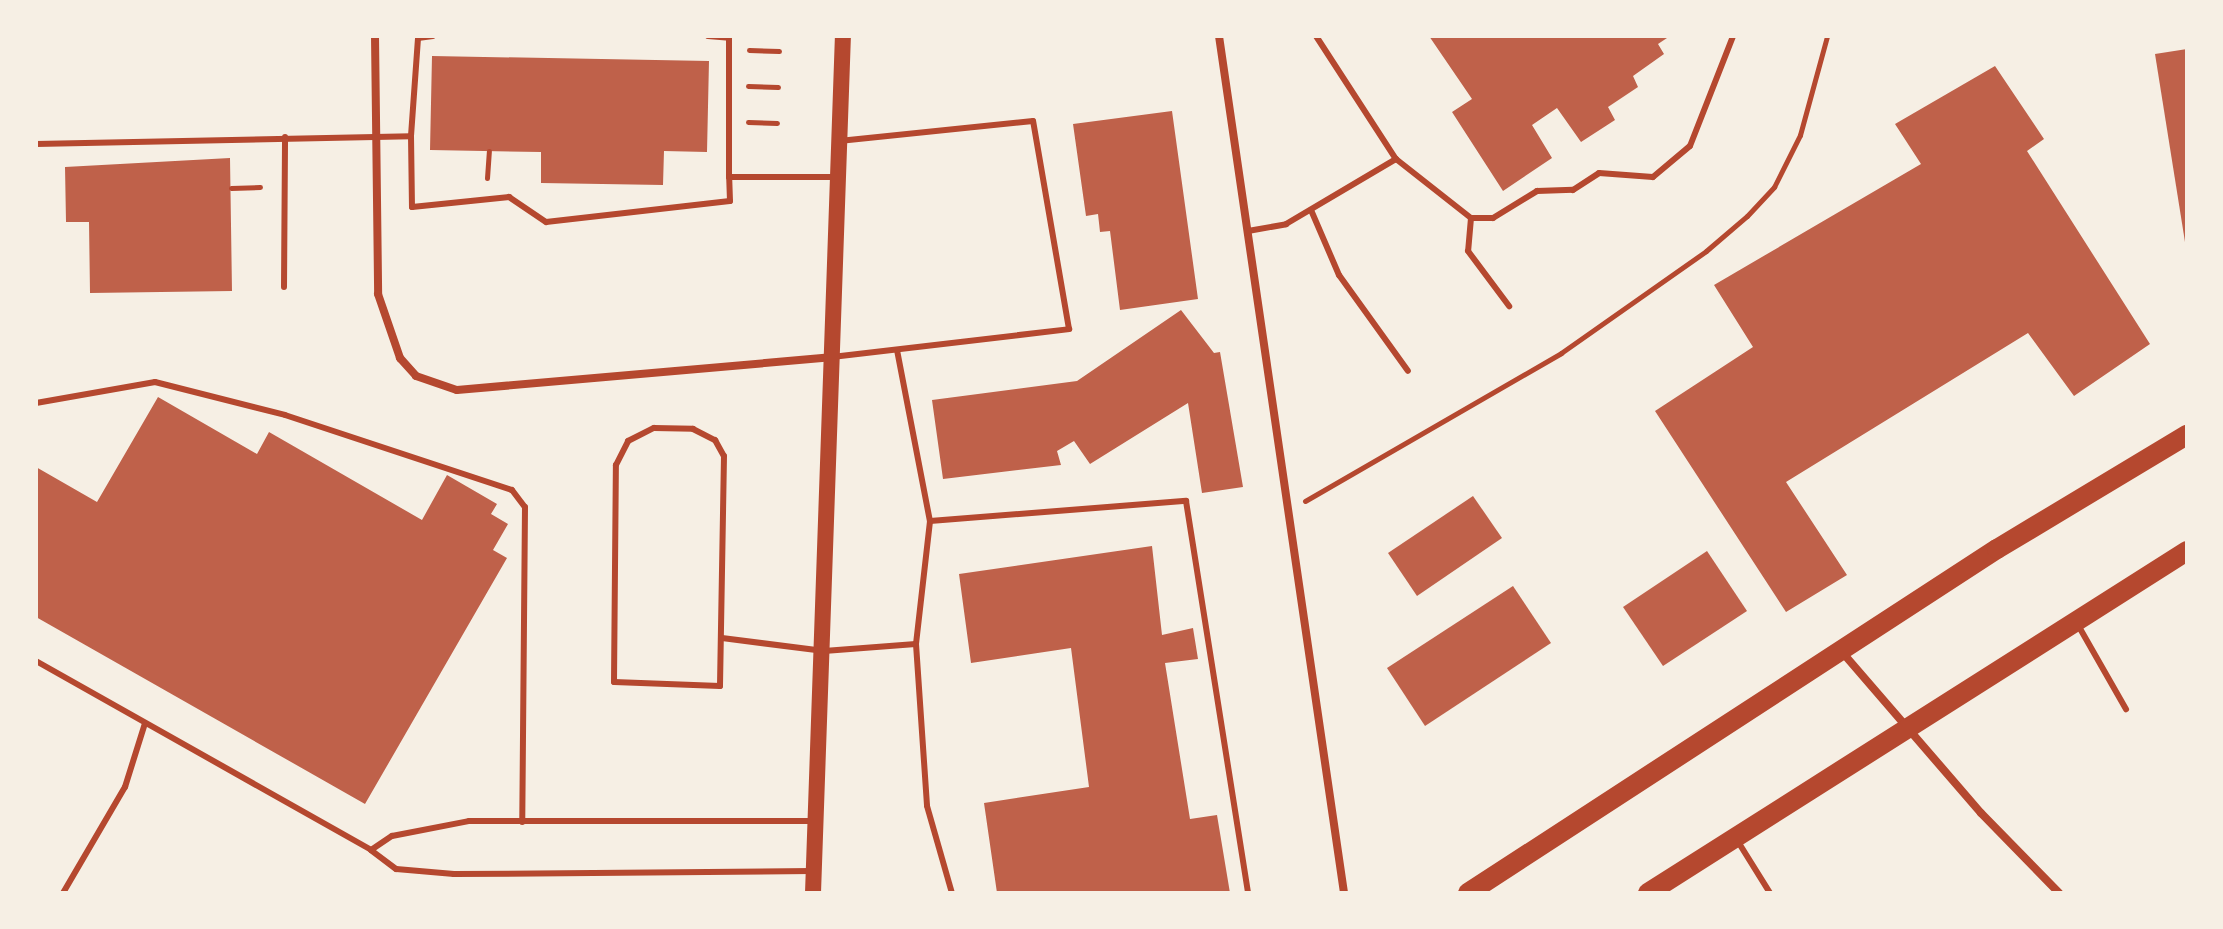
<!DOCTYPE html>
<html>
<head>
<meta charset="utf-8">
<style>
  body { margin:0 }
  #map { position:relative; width:2223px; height:929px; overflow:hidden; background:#f6efe4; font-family:Jost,sans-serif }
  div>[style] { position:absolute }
  .building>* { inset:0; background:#bf614a }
  .path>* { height:5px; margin:-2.5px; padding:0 2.5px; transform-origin:2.5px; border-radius:2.5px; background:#b5482f }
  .service>* { height:6px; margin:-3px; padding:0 3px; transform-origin:3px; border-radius:3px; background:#b5482f }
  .minor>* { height:8px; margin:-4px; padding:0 4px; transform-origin:4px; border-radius:4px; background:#b5482f }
  .secondary>* { height:16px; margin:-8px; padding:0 8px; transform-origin:8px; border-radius:8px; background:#b5482f }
  .primary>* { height:20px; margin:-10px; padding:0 10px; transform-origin:10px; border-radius:10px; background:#b5482f }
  span { translate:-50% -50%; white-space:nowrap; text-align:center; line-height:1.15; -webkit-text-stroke:8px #f6efe4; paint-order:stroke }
  .frame { position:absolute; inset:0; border:38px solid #f6efe4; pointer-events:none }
</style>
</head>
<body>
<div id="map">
  <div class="building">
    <div style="clip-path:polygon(1429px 36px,1670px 36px,1658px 44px,1664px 54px,1633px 76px,1638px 87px,1608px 107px,1615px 120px,1581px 142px,1557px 108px,1532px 125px,1552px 158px,1503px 191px,1452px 112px,1472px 99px)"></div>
    <div style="clip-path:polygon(2187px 49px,2187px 242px,2185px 242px,2155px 54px)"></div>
    <div style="clip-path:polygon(432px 56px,709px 61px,707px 152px,664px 151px,663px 185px,541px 183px,541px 152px,430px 150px)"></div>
    <div style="clip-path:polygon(1995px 66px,2044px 139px,2027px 151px,2150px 344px,2074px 396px,2028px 333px,1786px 482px,1847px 575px,1786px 612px,1655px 411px,1753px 347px,1714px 285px,1921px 164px,1895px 124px)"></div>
    <div style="clip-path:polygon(1172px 111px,1198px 299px,1120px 310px,1110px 231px,1100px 232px,1098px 214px,1086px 216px,1073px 124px)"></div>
    <div style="clip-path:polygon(230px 158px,232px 291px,90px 293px,89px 222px,66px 222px,65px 167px)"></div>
    <div style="clip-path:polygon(1181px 310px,1214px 353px,1220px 352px,1243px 487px,1202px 493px,1188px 403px,1090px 464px,1074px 441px,1057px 451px,1061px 465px,943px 479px,932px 400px,1077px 381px)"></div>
    <div style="clip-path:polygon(158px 397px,257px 454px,269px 432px,422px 520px,447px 475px,497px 504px,491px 514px,508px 524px,493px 550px,507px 558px,365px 804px,36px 617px,36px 467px,97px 502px)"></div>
    <div style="clip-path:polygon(1473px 496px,1502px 538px,1417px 596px,1388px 553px)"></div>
    <div style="clip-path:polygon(1152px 546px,1162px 635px,1193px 628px,1198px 659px,1165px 663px,1190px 819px,1217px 815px,1230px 893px,997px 893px,984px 803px,1089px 787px,1071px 648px,971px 663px,959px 574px)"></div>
    <div style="clip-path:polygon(1707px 551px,1747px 611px,1663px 666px,1623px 607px)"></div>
    <div style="clip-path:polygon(1513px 586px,1551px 643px,1425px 726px,1387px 668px)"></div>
  </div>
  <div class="path">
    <div style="left:749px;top:50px;width:30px;rotate:2deg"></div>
    <div style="left:748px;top:86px;width:30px;rotate:2deg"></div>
    <div style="left:748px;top:122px;width:29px;rotate:2deg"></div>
    <div style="left:487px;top:178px;width:27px;rotate:-86deg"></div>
    <div style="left:231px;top:188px;width:29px;rotate:-2deg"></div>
    <div style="left:1305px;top:501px;width:296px;rotate:-30deg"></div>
    <div style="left:1561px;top:353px;width:177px;rotate:-35.1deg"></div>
    <div style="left:1706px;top:251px;width:54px;rotate:-40.5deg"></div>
    <div style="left:1747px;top:216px;width:40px;rotate:-47deg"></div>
    <div style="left:1774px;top:187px;width:58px;rotate:-63.4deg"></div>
    <div style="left:1800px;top:135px;width:103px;rotate:-74.7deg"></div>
  </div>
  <div class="service">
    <div style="left:708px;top:36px;width:21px;rotate:5deg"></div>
    <div style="left:729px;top:38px;width:139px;rotate:90deg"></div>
    <div style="left:729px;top:177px;width:106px"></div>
    <div style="left:1316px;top:36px;width:147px;rotate:57deg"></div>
    <div style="left:1396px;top:159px;width:95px;rotate:38.2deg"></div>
    <div style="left:1471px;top:218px;width:33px;rotate:95deg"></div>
    <div style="left:1468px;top:251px;width:69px;rotate:53.3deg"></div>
    <div style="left:411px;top:136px;width:71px;rotate:89.2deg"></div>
    <div style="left:412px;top:207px;width:98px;rotate:-5.9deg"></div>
    <div style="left:509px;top:197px;width:45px;rotate:34deg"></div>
    <div style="left:546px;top:222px;width:185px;rotate:-6.5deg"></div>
    <div style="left:730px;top:201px;width:24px;rotate:-92deg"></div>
    <div style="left:36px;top:144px;width:375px;rotate:-1.2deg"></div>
    <div style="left:411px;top:136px;width:98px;rotate:-85.9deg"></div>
    <div style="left:418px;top:38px;width:15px;rotate:-8deg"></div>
    <div style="left:1311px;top:210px;width:71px;rotate:66.7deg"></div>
    <div style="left:1339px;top:275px;width:118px;rotate:54.3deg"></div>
    <div style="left:1471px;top:218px;width:22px"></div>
    <div style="left:1493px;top:218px;width:52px;rotate:-31.5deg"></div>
    <div style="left:1537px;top:191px;width:36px;rotate:-2deg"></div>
    <div style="left:1573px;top:190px;width:31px;rotate:-33deg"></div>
    <div style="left:1599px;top:173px;width:54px;rotate:4.2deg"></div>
    <div style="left:1653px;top:177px;width:48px;rotate:-40deg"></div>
    <div style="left:1690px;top:146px;width:118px;rotate:-68.6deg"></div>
    <div style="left:1248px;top:231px;width:39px;rotate:-10deg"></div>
    <div style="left:1286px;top:224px;width:128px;rotate:-30.6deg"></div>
    <div style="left:284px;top:287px;width:150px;rotate:-89.6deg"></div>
    <div style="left:897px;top:350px;width:174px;rotate:79.1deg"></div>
    <div style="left:832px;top:357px;width:239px;rotate:-6.7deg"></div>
    <div style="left:1069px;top:329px;width:211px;rotate:-99.8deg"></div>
    <div style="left:1033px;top:121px;width:195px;rotate:174.1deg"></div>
    <div style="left:36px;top:403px;width:121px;rotate:-10deg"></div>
    <div style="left:155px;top:382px;width:134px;rotate:14.2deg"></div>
    <div style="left:285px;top:415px;width:239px;rotate:18.3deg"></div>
    <div style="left:512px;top:490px;width:21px;rotate:53deg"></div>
    <div style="left:525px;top:507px;width:315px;rotate:90.5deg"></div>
    <div style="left:654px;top:428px;width:39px;rotate:1deg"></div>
    <div style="left:693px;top:429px;width:25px;rotate:27deg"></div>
    <div style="left:715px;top:440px;width:18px;rotate:61deg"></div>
    <div style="left:724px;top:456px;width:230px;rotate:91deg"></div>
    <div style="left:720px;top:686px;width:106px;rotate:-177.8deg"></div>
    <div style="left:614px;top:682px;width:217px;rotate:-89.5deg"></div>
    <div style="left:616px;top:465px;width:27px;rotate:-63deg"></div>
    <div style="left:628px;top:441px;width:29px;rotate:-27deg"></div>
    <div style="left:2078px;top:625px;width:97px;rotate:60.3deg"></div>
    <div style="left:722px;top:638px;width:103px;rotate:7.3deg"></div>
    <div style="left:824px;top:651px;width:92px;rotate:-4.4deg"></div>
    <div style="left:916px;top:644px;width:124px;rotate:-83.5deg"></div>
    <div style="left:930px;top:521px;width:257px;rotate:-4.5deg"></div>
    <div style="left:1186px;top:501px;width:397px;rotate:81deg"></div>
    <div style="left:916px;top:644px;width:162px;rotate:86.1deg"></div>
    <div style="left:927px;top:806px;width:91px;rotate:74deg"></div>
    <div style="left:36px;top:661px;width:385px;rotate:29.4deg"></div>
    <div style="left:1737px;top:840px;width:62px;rotate:58.1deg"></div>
    <div style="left:812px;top:871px;width:358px;rotate:179.5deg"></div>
    <div style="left:454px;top:874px;width:58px;rotate:-175.1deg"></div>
    <div style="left:396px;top:869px;width:31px;rotate:-143deg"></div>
    <div style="left:371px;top:850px;width:25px;rotate:-34deg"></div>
    <div style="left:392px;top:836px;width:78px;rotate:-11deg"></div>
    <div style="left:469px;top:821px;width:344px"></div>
    <div style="left:63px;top:893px;width:123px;rotate:-59.7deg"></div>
    <div style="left:125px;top:787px;width:67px;rotate:-72.6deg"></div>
  </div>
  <div class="minor">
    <div style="left:375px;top:36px;width:258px;rotate:89.3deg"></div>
    <div style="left:378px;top:294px;width:68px;rotate:71deg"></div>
    <div style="left:400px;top:358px;width:24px;rotate:48deg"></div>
    <div style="left:416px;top:376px;width:43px;rotate:18.9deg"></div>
    <div style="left:457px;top:390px;width:375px;rotate:-5deg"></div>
    <div style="left:1219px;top:36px;width:866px;rotate:81.7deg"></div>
    <div style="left:1842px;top:652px;width:213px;rotate:49.2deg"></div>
    <div style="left:1981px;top:813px;width:112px;rotate:45.7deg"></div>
  </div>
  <div class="secondary">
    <div style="left:813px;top:893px;width:858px;rotate:-88deg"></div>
  </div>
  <div class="primary">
    <div style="left:1468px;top:893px;width:631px;rotate:-33.04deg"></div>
    <div style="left:1997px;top:549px;width:222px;rotate:-31deg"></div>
    <div style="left:1648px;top:893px;width:638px;rotate:-32.4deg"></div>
  </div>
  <div class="frame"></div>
</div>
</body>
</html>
